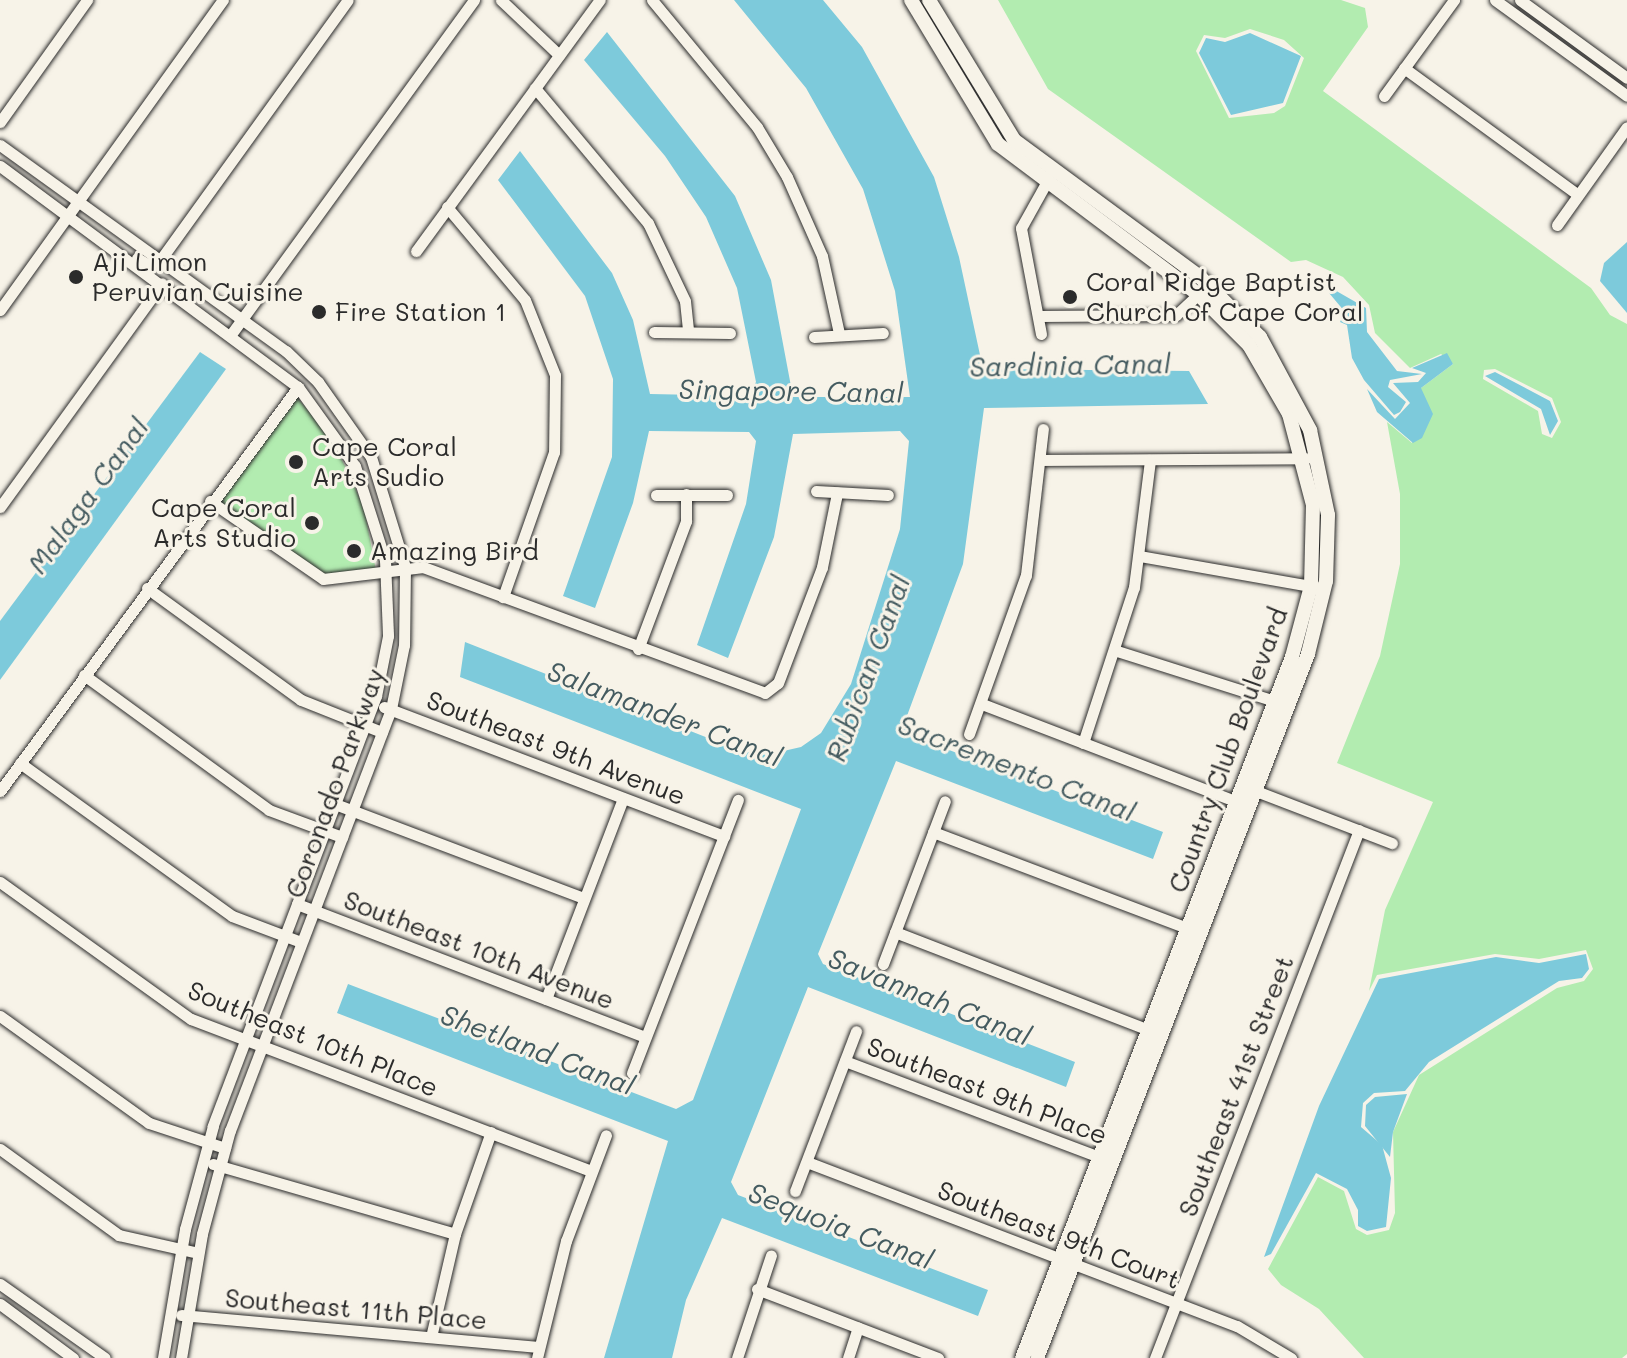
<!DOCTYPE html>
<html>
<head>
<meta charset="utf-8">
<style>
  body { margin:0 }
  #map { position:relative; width:1627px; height:1358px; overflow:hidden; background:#f7f3e8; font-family:Mali,sans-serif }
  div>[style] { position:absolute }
  .green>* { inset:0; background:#b2ecb0 }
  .water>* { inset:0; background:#7dcadb }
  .roads { filter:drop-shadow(0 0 2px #2b2b2b) drop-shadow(0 0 2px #2b2b2b) }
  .minor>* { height:11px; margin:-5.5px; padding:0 5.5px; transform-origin:5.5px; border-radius:5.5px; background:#f7f3e8 }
  .major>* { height:14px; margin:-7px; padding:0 7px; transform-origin:7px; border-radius:7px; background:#f7f3e8 }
  .dots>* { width:22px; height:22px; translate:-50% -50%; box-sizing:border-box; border:4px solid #f7f3e8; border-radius:50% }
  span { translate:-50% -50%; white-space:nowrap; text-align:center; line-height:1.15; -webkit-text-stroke:6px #f7f3e8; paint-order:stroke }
  .poi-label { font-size:26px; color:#2b2b2b }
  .left { translate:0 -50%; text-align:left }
  .right { translate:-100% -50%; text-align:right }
  .street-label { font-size:26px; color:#2b2b2b }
  .water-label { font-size:28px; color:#445b60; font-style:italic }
</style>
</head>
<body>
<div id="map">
  <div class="green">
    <div style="clip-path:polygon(evenodd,998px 0,1341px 0,1365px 8px,1368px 27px,1323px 91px,1591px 288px,1610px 315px,1627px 324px,1627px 1354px,1622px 1358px,1364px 1358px,1319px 1309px,1281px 1285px,1268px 1269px,1318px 1177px,1344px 1191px,1356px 1229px,1367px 1235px,1389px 1230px,1395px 1213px,1393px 1132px,1419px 1075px,1557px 988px,1584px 981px,1593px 969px,1586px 950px,1539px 959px,1495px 954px,1377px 975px,1369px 991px,1385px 910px,1433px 802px,1337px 763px,1380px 656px,1400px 564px,1400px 494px,1387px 422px,1412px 443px,1421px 388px,1453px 364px,1441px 354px,1410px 368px,1375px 333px,1369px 305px,1343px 277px,1306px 260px,1291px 262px,1048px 89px,998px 0,1250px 29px,1284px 40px,1304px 58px,1285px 106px,1274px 113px,1229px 118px,1196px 51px,1204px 35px,1225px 38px,1250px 29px,998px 0,1495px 369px,1552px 398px,1561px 422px,1552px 438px,1542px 434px,1538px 411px,1483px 379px,1484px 370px,1495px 369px)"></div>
    <div style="clip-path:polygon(295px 395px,329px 435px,348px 472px,364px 508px,377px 576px,333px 580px,214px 503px)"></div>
  </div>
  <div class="water">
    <div style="clip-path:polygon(734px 0,823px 0,862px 47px,934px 177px,959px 257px,983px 369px,1189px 371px,1208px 404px,984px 408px,963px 564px,904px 724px,910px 735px,1163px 832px,1153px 859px,896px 761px,818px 954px,823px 964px,1075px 1062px,1066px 1087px,808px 987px,731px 1182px,738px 1195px,988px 1290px,978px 1316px,722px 1218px,686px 1300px,672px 1358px,604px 1358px,668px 1141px,337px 1013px,348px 984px,676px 1109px,693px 1100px,801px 809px,460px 677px,465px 642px,741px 751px,766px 755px,801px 747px,821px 733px,851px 684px,900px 529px,909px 441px,900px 431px,793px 434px,774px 537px,728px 658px,697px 645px,746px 504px,756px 441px,749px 432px,649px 431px,633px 503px,595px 608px,563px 596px,612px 457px,613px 379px,585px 296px,498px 180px,520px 151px,612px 273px,633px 320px,650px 394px,748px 396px,756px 382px,737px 288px,706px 217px,665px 156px,584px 60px,607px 32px,735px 196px,771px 280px,793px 397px,910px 397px,895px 291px,863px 189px,806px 88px)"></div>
    <div style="clip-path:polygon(1250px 33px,1301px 56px,1283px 103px,1231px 115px,1199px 53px,1206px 38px,1225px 42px)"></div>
    <div style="clip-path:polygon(1627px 242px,1627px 313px,1600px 281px,1604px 263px)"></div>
    <div style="clip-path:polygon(1319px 281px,1366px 308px,1367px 332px,1397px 371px,1422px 374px,1390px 380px,1388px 387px,1406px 402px,1400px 412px,1394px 415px,1364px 380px,1352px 358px,1347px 325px,1340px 322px,1345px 312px)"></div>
    <div style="clip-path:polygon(200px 352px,226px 369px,0 680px,0 621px)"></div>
    <div style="clip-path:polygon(1447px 353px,1453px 364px,1421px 388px,1433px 414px,1422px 438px,1413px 443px,1377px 412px,1367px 389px,1395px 419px,1410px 403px,1393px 383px,1418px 382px,1426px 373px,1412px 368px)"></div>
    <div style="clip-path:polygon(1495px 372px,1550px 401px,1558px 421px,1550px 435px,1541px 409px,1485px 376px)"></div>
    <div style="clip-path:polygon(1586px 954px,1589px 969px,1582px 978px,1559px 981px,1429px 1062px,1405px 1091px,1374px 1093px,1363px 1103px,1361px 1127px,1382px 1145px,1391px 1178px,1386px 1227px,1367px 1231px,1358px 1226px,1358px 1210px,1347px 1189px,1316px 1173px,1271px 1254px,1264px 1257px,1319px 1106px,1379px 979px,1496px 957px,1539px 963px)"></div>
    <div style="clip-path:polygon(1407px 1094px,1393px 1132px,1390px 1157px,1365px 1126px,1366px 1105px,1375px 1097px)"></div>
  </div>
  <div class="roads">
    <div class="minor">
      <div style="left:501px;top:0;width:80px;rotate:43.5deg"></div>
      <div style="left:652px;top:0;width:165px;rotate:50.4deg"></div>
      <div style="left:757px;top:127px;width:58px;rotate:59deg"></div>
      <div style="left:787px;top:177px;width:86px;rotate:66.1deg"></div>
      <div style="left:822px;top:256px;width:79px;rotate:77.6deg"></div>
      <div style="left:1495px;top:0;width:163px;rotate:36deg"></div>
      <div style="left:1520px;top:0;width:132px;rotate:36.1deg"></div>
      <div style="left:1404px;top:68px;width:215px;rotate:36.1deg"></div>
      <div style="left:535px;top:88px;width:176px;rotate:50.1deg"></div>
      <div style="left:648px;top:223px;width:86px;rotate:64.6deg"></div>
      <div style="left:685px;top:301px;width:30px;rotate:84deg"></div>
      <div style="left:1384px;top:96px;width:119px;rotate:-53.9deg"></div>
      <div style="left:0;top:122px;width:150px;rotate:-54.5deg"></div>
      <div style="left:0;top:145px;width:352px;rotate:35.8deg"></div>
      <div style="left:286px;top:351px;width:45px;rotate:44.1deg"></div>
      <div style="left:318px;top:382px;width:92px;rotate:54.8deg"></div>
      <div style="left:371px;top:457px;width:115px;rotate:72.8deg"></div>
      <div style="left:405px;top:567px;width:78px;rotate:90.7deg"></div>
      <div style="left:404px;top:645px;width:65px;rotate:101.5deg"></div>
      <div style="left:391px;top:709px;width:451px;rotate:110.9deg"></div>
      <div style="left:230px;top:1130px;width:108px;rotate:105.1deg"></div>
      <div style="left:202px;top:1234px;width:126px;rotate:99.6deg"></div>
      <div style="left:0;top:166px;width:371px;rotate:36.6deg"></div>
      <div style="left:298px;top:387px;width:97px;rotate:54.2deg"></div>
      <div style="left:355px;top:466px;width:99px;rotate:72.3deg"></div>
      <div style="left:385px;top:560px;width:76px;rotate:87.7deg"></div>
      <div style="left:388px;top:636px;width:61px;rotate:101.3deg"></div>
      <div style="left:376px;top:696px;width:460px;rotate:110.8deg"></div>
      <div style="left:213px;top:1126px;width:107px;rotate:105.2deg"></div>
      <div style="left:185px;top:1229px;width:131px;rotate:99.7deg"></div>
      <div style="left:447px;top:207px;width:121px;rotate:50deg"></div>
      <div style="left:525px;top:300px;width:81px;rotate:68.2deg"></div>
      <div style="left:555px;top:375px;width:77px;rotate:90.7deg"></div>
      <div style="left:554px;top:452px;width:154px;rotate:109.4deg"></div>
      <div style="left:1557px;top:225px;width:120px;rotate:-54.5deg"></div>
      <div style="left:416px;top:251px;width:311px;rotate:-53.8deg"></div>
      <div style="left:137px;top:258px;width:12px;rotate:31deg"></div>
      <div style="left:147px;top:264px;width:15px;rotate:-20deg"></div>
      <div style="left:161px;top:259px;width:319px;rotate:-54.2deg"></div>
      <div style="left:0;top:310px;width:382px;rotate:-54.3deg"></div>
      <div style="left:1039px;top:316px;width:137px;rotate:-0.4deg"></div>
      <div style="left:1176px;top:315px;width:37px;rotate:-43deg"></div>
      <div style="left:654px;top:332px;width:76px;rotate:0.8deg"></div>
      <div style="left:232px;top:333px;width:412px;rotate:-54deg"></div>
      <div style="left:1041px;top:334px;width:108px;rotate:-100.7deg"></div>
      <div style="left:1021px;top:228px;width:62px;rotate:-60.9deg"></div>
      <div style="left:814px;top:337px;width:69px;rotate:-3.3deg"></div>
      <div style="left:1043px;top:460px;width:263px;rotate:-0.4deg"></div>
      <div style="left:816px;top:491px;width:72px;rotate:3.2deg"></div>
      <div style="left:656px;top:495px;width:71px"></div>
      <div style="left:210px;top:501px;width:137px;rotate:34.6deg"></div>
      <div style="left:323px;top:579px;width:101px;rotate:-6.8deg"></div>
      <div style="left:423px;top:567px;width:364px;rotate:20.2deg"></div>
      <div style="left:765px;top:693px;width:16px;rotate:-38deg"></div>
      <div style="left:778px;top:683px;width:124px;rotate:-69.2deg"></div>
      <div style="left:822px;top:567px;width:76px;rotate:-78.5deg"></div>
      <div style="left:0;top:507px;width:276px;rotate:-54.1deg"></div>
      <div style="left:1140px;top:556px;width:179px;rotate:10deg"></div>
      <div style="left:147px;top:588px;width:190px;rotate:36deg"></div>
      <div style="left:301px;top:700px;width:87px;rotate:21.6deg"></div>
      <div style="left:638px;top:649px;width:137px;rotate:-69.4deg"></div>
      <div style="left:686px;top:521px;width:27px;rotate:-90deg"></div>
      <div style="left:1117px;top:651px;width:172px;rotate:17.6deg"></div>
      <div style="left:84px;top:675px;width:229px;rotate:36.1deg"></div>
      <div style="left:269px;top:810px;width:78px;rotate:20.3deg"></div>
      <div style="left:982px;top:704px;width:279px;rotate:21deg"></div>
      <div style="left:384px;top:707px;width:364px;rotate:20.8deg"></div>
      <div style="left:969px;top:734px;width:169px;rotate:-70.3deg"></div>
      <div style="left:1026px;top:575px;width:147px;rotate:-83.4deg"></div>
      <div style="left:1083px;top:743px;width:164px;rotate:-71.9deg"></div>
      <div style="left:1134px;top:587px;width:128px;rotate:-82.8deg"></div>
      <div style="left:20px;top:763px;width:261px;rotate:35.8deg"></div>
      <div style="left:232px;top:916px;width:74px;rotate:20.6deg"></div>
      <div style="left:1251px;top:789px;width:151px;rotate:21deg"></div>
      <div style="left:0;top:791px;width:502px;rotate:-53.59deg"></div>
      <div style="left:335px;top:804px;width:266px;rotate:20.7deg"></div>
      <div style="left:933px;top:832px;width:278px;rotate:20.7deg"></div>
      <div style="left:0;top:882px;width:235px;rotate:35.7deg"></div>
      <div style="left:191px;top:1019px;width:428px;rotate:20.8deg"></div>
      <div style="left:297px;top:904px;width:373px;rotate:20.9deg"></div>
      <div style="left:895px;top:932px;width:278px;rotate:21.1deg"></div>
      <div style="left:883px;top:964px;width:174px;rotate:-69.2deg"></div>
      <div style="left:546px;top:999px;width:215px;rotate:-69deg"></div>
      <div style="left:0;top:1016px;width:183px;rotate:35.7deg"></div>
      <div style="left:149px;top:1123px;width:80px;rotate:18.2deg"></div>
      <div style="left:845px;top:1061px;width:278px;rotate:20.7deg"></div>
      <div style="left:632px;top:1073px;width:293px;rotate:-68.8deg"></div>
      <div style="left:0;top:1149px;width:147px;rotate:35.9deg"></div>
      <div style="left:119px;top:1235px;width:81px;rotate:12.8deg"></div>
      <div style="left:807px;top:1162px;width:460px;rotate:20.9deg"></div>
      <div style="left:1237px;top:1326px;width:63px;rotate:30.7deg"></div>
      <div style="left:213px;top:1164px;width:252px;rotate:16.1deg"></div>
      <div style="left:795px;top:1191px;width:171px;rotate:-69.1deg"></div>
      <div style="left:0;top:1284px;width:128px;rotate:35.2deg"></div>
      <div style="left:757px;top:1289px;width:194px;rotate:20.9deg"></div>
      <div style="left:0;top:1304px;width:91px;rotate:36.5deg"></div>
      <div style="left:181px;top:1315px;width:359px;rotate:5.1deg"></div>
      <div style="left:431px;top:1337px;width:106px;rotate:-76.9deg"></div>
      <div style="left:455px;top:1234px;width:108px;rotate:-70.6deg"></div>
      <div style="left:537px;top:1358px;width:121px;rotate:-76.1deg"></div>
      <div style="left:566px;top:1241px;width:113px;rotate:-69.3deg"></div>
      <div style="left:737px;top:1358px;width:108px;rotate:-71.7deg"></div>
      <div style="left:848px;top:1358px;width:32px;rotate:-72deg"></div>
      <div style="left:1155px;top:1358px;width:566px;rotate:-68.88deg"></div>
    </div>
    <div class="major">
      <div style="left:911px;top:0;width:168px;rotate:58.9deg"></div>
      <div style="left:998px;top:144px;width:251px;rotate:36.9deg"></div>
      <div style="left:1199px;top:295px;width:71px;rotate:45deg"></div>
      <div style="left:1249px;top:345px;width:80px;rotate:59.9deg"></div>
      <div style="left:1289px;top:414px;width:94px;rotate:75.2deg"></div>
      <div style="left:1313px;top:505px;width:81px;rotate:91.4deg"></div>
      <div style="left:1311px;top:586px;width:73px;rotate:105deg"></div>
      <div style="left:1292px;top:657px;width:751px;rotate:111.06deg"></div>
      <div style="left:929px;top:0;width:164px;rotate:58.7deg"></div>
      <div style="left:1014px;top:140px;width:231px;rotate:36.4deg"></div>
      <div style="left:1200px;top:277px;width:85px;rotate:45deg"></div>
      <div style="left:1260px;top:337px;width:106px;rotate:61.7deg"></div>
      <div style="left:1310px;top:430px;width:87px;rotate:78deg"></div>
      <div style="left:1328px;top:515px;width:66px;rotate:91.7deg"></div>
      <div style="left:1326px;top:581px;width:75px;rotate:103.9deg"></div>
      <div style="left:1308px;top:654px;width:754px;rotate:111.05deg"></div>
    </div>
  </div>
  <div class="dots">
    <div style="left:76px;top:277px;background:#2b2b2b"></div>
    <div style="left:1070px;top:297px;background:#2b2b2b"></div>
    <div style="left:319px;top:312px;background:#2b2b2b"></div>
    <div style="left:296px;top:462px;background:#2b2b2b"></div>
    <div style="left:312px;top:523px;background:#2b2b2b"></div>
    <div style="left:354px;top:551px;background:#2b2b2b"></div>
  </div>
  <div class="poi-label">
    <span class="left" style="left:92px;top:277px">Aji Limon<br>Peruvian Cuisine</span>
    <span class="left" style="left:1086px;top:297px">Coral Ridge Baptist<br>Church of Cape Coral</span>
    <span class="left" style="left:335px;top:312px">Fire Station 1</span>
    <span class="left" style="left:312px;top:462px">Cape Coral<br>Arts Sudio</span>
    <span class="right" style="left:296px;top:523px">Cape Coral<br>Arts Studio</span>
    <span class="left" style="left:370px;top:551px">Amazing Bird</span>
  </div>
  <div class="street-label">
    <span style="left:556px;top:748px;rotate:21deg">Southeast 9th Avenue</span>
    <span style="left:1228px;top:750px;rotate:-70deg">Country Club Boulevard</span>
    <span style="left:335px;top:783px;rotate:-70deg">Coronado Parkway</span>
    <span style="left:479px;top:950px;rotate:21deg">Southeast 10th Avenue</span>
    <span style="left:313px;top:1039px;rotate:22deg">Southeast 10th Place</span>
    <span style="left:1236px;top:1086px;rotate:-69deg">Southeast 41st Street</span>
    <span style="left:987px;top:1091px;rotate:21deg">Southeast 9th Place</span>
    <span style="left:1059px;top:1235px;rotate:21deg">Southeast 9th Court</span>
    <span style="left:356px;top:1309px;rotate:5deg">Southeast 11th Place</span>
  </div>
  <div class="water-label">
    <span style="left:1070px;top:364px;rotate:-1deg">Sardinia Canal</span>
    <span style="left:791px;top:390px;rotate:1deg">Singapore Canal</span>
    <span style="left:87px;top:495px;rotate:-54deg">Malaga Canal</span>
    <span style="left:867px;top:668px;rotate:-70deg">Rubican Canal</span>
    <span style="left:665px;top:713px;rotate:21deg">Salamander Canal</span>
    <span style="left:1017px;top:767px;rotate:21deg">Sacremento Canal</span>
    <span style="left:930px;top:996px;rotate:22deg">Savannah Canal</span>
    <span style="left:538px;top:1049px;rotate:21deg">Shetland Canal</span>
    <span style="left:841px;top:1225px;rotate:21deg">Sequoia Canal</span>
  </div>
</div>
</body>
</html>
